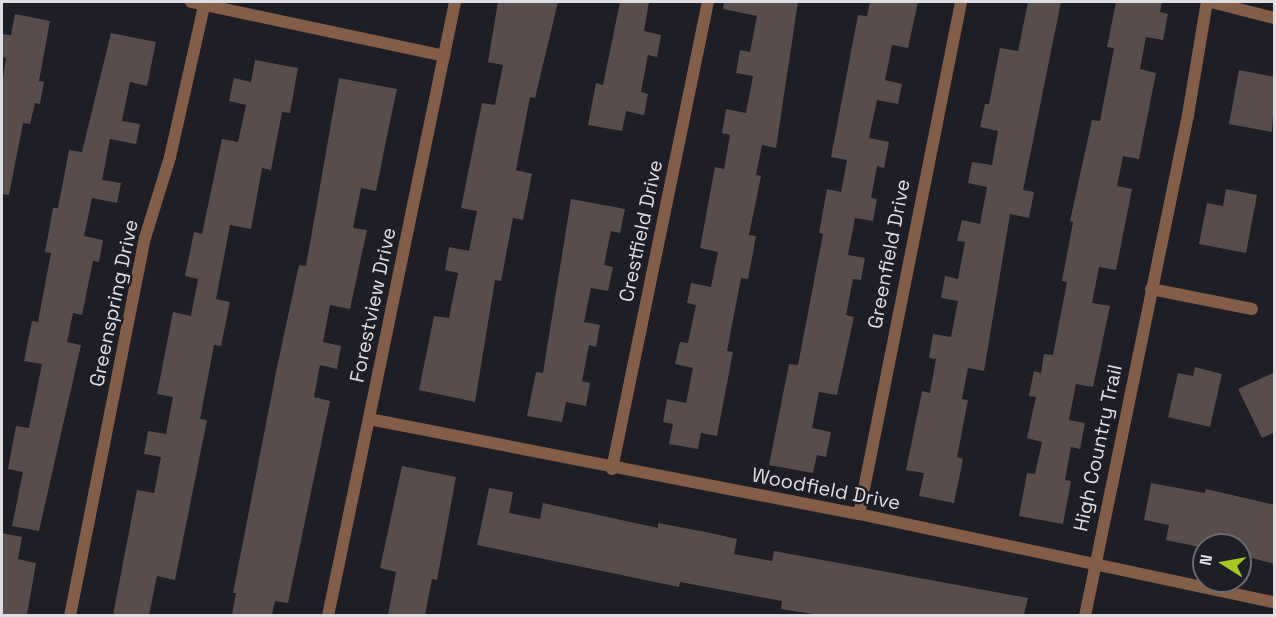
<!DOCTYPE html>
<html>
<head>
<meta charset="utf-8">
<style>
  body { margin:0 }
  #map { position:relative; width:1276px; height:617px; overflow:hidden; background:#1e1e26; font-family:"Space Grotesk",sans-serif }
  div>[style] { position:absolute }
  .building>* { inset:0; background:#584d4a }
  .minor>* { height:12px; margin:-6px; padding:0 6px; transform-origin:6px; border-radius:6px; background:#845d46 }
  span { translate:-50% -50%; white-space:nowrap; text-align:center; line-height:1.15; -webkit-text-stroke:5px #1e1e26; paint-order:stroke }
  .street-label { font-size:20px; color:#dddde2 }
  .frame { position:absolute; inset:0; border:3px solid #dddde2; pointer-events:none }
  .north { position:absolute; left:1192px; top:533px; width:60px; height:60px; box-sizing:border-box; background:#1e1e26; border:2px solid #6a6a71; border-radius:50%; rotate:281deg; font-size:16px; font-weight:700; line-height:24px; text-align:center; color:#dddde2 }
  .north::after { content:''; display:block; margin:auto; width:21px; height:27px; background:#a6c821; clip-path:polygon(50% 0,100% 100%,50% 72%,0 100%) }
</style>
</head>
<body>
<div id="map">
  <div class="building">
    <div style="clip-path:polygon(498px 2px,558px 2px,535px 98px,530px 97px,516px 170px,532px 174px,523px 220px,513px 218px,501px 281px,495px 280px,475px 402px,419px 390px,434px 316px,449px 318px,458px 273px,445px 270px,449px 247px,469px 251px,477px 211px,461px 208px,482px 103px,495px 105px,503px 65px,488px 62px)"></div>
    <div style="clip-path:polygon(620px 2px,649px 2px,644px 31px,661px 35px,657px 57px,648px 55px,641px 92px,648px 94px,644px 115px,626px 111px,622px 131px,588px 125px,596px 83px,603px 85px)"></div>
    <div style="clip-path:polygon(724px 2px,798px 2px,776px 148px,762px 145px,756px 175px,761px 176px,749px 235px,756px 236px,748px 279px,741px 278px,727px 351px,733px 352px,717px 436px,701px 433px,698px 449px,669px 444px,673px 424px,663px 422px,667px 399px,686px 403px,693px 368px,675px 364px,680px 342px,688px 343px,696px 305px,687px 303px,691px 283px,711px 287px,718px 252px,700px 248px,715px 167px,724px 169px,730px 135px,722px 133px,726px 109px,746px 113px,753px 76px,736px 73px,740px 50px,750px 52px,757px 16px,723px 9px)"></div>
    <div style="clip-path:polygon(870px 2px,918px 2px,908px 48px,892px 45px,885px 80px,902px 84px,898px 104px,877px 100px,869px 138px,889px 142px,884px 168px,877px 166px,871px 198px,877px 199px,873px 221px,855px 218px,848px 255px,865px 258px,861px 280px,853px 279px,846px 315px,854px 317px,837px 395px,819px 392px,812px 428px,831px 432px,826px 457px,817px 455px,813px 473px,769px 465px,789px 364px,798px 365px,823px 234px,819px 233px,827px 189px,841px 192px,847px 160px,831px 157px,858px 15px,867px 16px)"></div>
    <div style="clip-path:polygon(1028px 2px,1061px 2px,1023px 190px,1034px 192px,1029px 218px,1010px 214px,984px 371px,968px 368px,962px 399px,968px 400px,957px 457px,963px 459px,954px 503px,919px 496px,924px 473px,906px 470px,922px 391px,930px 393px,936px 359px,929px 358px,933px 334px,951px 337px,958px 301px,941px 298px,945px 276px,958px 279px,965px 242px,957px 241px,962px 220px,980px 224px,987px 187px,968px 183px,972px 162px,992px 165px,998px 131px,980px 127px,985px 104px,989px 104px,1000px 48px,1018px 51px)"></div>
    <div style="clip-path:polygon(1116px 2px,1162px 2px,1160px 12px,1168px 14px,1163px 40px,1146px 37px,1140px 69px,1156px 73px,1139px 159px,1123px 156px,1117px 186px,1132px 189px,1116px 270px,1099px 267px,1092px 303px,1110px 306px,1093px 387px,1076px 384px,1069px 420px,1085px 423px,1080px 449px,1071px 447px,1065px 480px,1071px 481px,1063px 524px,1019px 516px,1027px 473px,1035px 474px,1042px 442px,1027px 438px,1036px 397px,1029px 396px,1034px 371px,1041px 373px,1044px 354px,1053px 355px,1067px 282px,1062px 281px,1073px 222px,1070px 221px,1092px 120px,1100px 121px,1114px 48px,1107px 47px)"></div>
    <div style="clip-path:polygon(15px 14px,50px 21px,39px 81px,44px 82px,40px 104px,35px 103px,30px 124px,23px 123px,9px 195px,2px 194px,2px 85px,6px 58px,2px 57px,2px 34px,11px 35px)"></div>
    <div style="clip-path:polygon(111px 33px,156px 42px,147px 86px,130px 82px,122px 121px,140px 124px,136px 144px,110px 139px,102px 180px,121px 183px,117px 203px,92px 198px,84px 236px,103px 240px,99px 262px,93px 261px,82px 315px,73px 313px,67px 342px,81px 345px,39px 531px,12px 526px,23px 472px,8px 469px,16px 426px,29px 428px,42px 364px,24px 361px,32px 321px,38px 322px,51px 253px,45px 252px,53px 208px,58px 208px,69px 150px,82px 152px)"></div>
    <div style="clip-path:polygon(255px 60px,298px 68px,290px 113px,282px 112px,271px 170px,262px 168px,251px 229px,230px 225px,216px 299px,230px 302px,221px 346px,214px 345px,200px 419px,207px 420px,175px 580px,157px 576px,149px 615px,113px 615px,137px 490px,154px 493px,161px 457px,144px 454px,148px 431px,166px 434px,173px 397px,157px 394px,173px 312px,191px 316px,198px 279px,185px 276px,194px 232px,202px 234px,222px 139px,238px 142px,246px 105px,229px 101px,234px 78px,251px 82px)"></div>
    <div style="clip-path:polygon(1239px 70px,1275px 77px,1272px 132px,1229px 124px)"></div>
    <div style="clip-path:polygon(339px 78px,397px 89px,388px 131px,376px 191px,361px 188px,353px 228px,367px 230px,350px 309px,330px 305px,323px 342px,341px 346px,337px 369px,320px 365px,314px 397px,330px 401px,288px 603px,275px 601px,272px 615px,232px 615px,236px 593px,233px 593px,277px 367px,299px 265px,306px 266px)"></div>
    <div style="clip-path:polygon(1226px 189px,1257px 195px,1246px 253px,1199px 244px,1207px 203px,1223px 206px)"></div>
    <div style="clip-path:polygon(571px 199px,625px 209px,620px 233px,611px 231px,604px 265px,613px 267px,608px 291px,591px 288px,584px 322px,600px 325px,596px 347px,589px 345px,582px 381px,590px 383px,586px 406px,566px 402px,562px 422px,527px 416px,536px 372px,543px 373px)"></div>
    <div style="clip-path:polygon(1195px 367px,1222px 374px,1210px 427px,1168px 417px,1178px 373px,1193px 376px)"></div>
    <div style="clip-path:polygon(1275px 372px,1275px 432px,1262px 438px,1238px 389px)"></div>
    <div style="clip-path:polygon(402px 466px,456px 477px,437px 580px,432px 579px,425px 615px,388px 615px,396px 572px,380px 568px)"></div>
    <div style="clip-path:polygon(1151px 483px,1205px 493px,1206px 489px,1275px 505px,1275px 564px,1240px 555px,1240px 545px,1204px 548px,1166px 540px,1169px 525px,1144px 520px)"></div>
    <div style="clip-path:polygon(489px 488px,513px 492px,509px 513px,540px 519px,543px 503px,658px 528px,658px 523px,706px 532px,737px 539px,734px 554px,772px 561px,774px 551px,1028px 598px,1024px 615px,819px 615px,781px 609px,782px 601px,680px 582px,679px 587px,477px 545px)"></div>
    <div style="clip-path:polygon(2px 533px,22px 537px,18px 559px,36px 563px,27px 615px,2px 615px)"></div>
  </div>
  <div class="minor">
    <div style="left:191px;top:2px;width:259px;rotate:12deg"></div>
    <div style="left:1211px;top:2px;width:65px;rotate:14.3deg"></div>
    <div style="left:1151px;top:289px;width:103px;rotate:11.2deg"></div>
    <div style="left:369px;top:419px;width:499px;rotate:11deg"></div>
    <div style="left:859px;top:514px;width:424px;rotate:12deg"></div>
    <div style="left:612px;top:469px;width:477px;rotate:-78.4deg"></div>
    <div style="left:859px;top:514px;width:522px;rotate:-78.73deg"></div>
    <div style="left:70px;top:616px;width:385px;rotate:-78.8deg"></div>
    <div style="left:145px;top:238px;width:85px;rotate:-72.8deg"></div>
    <div style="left:170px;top:157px;width:159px;rotate:-77.3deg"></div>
    <div style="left:328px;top:616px;width:627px;rotate:-78.31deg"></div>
    <div style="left:1085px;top:616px;width:511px;rotate:-78.38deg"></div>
    <div style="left:1188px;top:115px;width:115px;rotate:-80.5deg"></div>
  </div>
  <div class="street-label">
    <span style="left:641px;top:231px;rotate:-78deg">Crestfield Drive</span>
    <span style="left:889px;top:254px;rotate:-79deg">Greenfield Drive</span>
    <span style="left:114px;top:303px;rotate:-78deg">Greenspring Drive</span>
    <span style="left:373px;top:305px;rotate:-78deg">Forestview Drive</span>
    <span style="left:1098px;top:448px;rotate:-78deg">High Country Trail</span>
    <span style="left:826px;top:489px;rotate:11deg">Woodfield Drive</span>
  </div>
  <div class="frame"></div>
  <div class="north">N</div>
</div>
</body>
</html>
